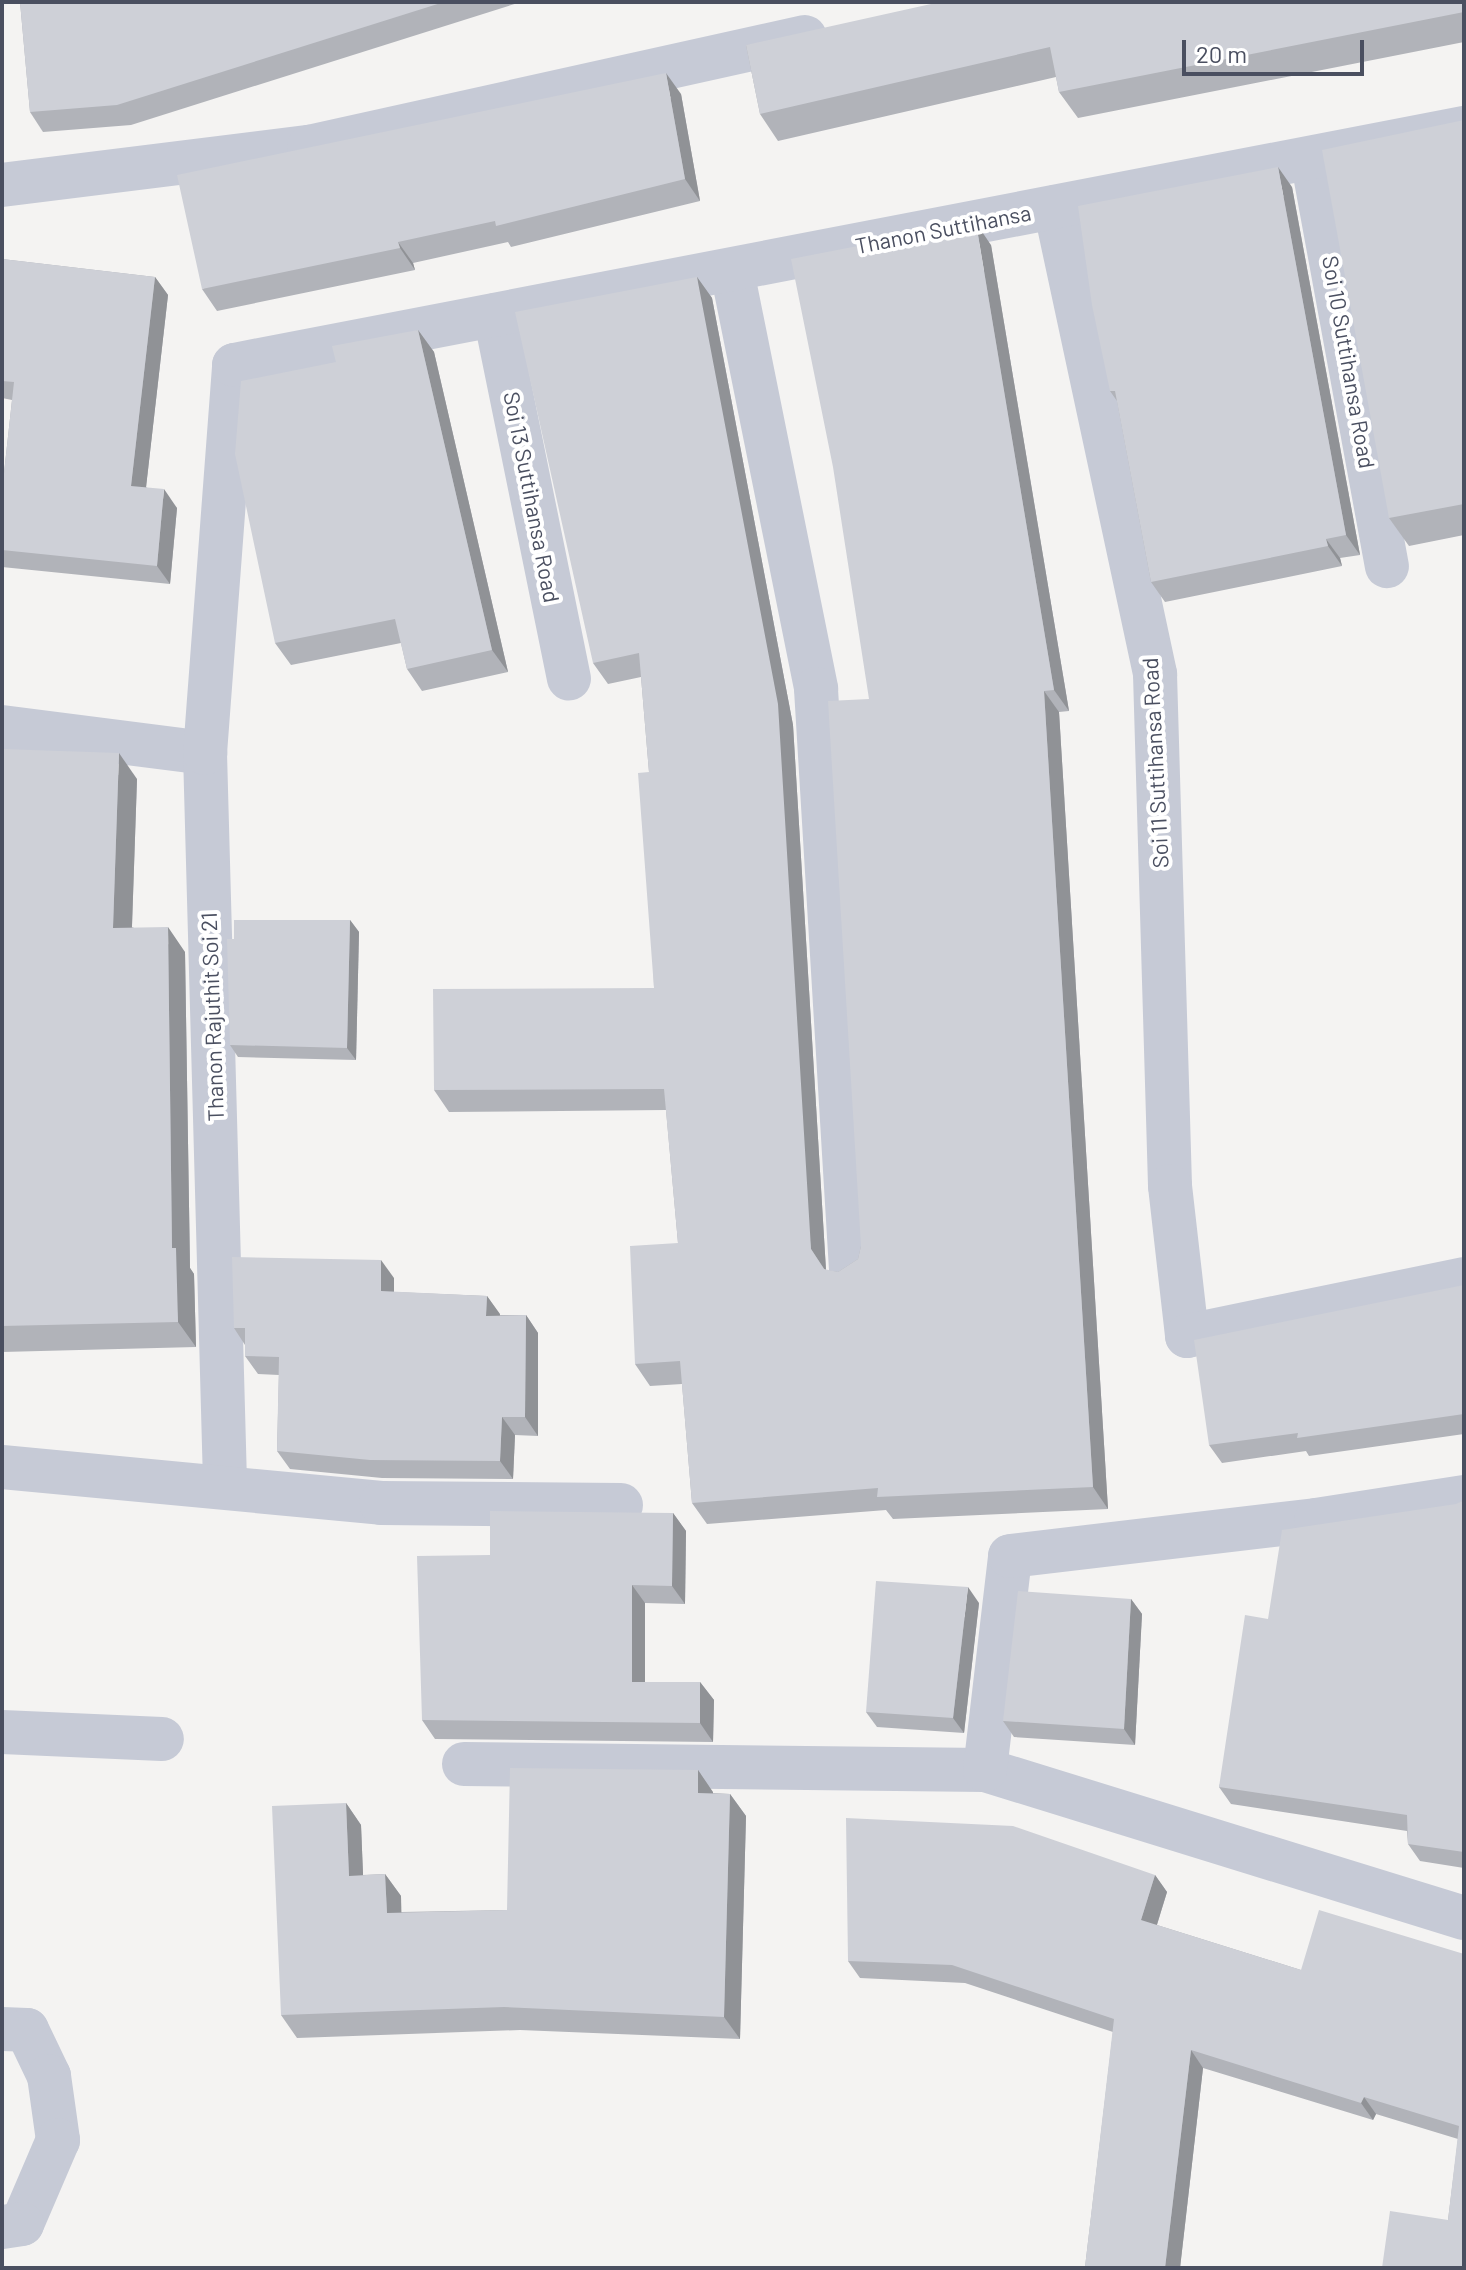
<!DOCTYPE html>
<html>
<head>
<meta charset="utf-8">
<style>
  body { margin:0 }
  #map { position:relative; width:1466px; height:2270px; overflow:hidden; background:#f4f3f2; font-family:Barlow,sans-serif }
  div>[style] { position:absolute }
  .street>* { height:44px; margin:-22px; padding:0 22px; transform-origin:22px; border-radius:22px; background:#c6cad6 }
  .wall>* { inset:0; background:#b1b3b9 }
  .shaded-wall>* { inset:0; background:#909296 }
  .building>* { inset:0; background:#ced0d7 }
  span { translate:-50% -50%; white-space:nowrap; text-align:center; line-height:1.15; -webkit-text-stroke:8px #fff; paint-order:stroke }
  .street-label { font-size:22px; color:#4a4f60 }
  .frame { position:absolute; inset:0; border:4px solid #4a4f60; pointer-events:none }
  .scale { position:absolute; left:1182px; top:40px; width:182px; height:36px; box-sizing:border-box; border:4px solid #4a4f60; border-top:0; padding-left:10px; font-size:24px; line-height:28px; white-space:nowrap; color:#4a4f60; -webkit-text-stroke:6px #fff; paint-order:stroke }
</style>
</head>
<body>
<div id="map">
  <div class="street">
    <div style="left:1312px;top:158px;width:415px;rotate:79.6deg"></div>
    <div style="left:2px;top:185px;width:309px;rotate:-7.1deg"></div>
    <div style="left:309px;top:147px;width:508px;rotate:-12.5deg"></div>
    <div style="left:1055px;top:207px;width:478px;rotate:77.9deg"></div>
    <div style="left:1155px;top:674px;width:512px;rotate:88.32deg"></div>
    <div style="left:1170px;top:1186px;width:151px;rotate:83.5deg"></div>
    <div style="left:1187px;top:1336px;width:283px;rotate:-11.6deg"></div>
    <div style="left:732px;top:271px;width:426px;rotate:78.6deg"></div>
    <div style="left:816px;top:689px;width:581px;rotate:86.55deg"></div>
    <div style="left:495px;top:315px;width:371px;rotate:78.5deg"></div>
    <div style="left:2px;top:727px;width:205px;rotate:7.3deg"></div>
    <div style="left:205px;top:753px;width:731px;rotate:88.43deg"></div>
    <div style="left:205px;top:753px;width:389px;rotate:-85.7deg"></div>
    <div style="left:234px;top:365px;width:1253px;rotate:-10.91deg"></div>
    <div style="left:2px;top:1467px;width:381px;rotate:5.4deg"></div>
    <div style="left:381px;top:1503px;width:240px;rotate:0.5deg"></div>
    <div style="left:2px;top:1732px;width:160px;rotate:2.5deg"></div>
    <div style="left:464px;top:1764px;width:521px;rotate:0.66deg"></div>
    <div style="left:985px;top:1770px;width:501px;rotate:17.17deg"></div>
    <div style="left:985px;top:1770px;width:215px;rotate:-83.3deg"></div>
    <div style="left:1010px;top:1556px;width:308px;rotate:-6.7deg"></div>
    <div style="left:1316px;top:1520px;width:150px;rotate:-8.8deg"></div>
    <div style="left:2px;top:2029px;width:25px;rotate:2deg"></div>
    <div style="left:27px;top:2030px;width:51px;rotate:64.4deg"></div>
    <div style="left:49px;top:2076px;width:65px;rotate:82deg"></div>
    <div style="left:58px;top:2140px;width:91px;rotate:113.2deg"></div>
    <div style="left:22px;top:2224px;width:20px;rotate:171deg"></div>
  </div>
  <div class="wall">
    <div style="clip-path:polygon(20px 2px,521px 2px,131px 125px,43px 132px,30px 112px)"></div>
    <div style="clip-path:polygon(1464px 2px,1464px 42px,1078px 118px,1059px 92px,1056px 77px,778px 141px,760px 114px,746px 45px)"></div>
    <div style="clip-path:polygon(681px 94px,700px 201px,511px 247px,508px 242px,413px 263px,415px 270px,217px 311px,202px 289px)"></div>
    <div style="clip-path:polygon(1464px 120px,1464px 535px,1409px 546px,1389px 518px)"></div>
    <div style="clip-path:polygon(1292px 187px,1360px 555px,1340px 558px,1342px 566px,1165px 602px,1151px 582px,1117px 401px,1110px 391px)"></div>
    <div style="clip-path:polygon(991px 245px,1069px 711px,1059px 712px,1108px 1509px,893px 1519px,886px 1510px,707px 1524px,692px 1503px,682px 1384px,650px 1386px,635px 1364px,678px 1243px,666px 1110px,449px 1112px,434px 1090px,654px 988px,649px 772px,641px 677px,608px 684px,593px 663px,697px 277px,712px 298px,793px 725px,826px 1270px,838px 1272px,858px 1259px,861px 1246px,869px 699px)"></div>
    <div style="clip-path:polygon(2px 259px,155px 277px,168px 295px,146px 487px,177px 508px,170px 584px,2px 567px,2px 473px,4px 473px,12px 400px,2px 398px)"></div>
    <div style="clip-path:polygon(418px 330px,434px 352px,508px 672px,422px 691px,407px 669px,401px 643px,291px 665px,275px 643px,336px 362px)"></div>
    <div style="clip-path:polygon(2px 749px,137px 779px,132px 927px,185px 952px,190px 1268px,194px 1274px,196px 1347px,2px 1352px)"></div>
    <div style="clip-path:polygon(350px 920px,359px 932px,356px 1060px,238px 1057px,230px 1045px,234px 939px)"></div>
    <div style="clip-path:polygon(394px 1278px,394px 1292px,487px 1296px,500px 1315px,526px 1315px,538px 1333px,538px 1436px,515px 1435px,513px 1479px,382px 1478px,290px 1469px,277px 1451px,279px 1375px,258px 1374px,245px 1356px,245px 1345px,234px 1328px)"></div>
    <div style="clip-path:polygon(1464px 1285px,1464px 1434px,1309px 1456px,1306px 1451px,1222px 1463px,1209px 1445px)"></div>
    <div style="clip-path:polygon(1464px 1500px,1464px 1868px,1420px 1861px,1408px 1844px,1407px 1831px,1231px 1804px,1219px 1787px,1268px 1619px)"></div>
    <div style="clip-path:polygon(673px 1513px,686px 1531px,685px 1604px,645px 1603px,645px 1682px,700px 1682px,714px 1700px,713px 1742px,435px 1739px,422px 1720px,490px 1555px)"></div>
    <div style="clip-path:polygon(1131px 1599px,1142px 1614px,1135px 1745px,1014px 1737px,1003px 1721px)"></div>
    <div style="clip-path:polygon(979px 1603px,964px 1733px,877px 1727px,866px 1712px)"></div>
    <div style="clip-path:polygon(698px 1770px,713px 1793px,730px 1794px,746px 1816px,740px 2039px,520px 2030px,297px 2038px,281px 2015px,346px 1803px,361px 1825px,363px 1875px,385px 1874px,401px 1896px,401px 1912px,507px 1910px)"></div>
    <div style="clip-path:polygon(1155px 1875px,1167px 1892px,1157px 1925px,1301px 1970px,1464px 1954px,1464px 2268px,1448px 2220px,1458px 2139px,1376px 2114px,1373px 2120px,1203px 2068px,1180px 2268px,1086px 2268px,1085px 2267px,1113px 2032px,965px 1983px,860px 1978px,848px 1961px)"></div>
  </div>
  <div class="shaded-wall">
    <div style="clip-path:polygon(666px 73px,681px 94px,700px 201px,685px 179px)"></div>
    <div style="clip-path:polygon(1278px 167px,1292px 187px,1360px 555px,1346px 535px)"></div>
    <div style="clip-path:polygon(976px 223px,991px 245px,1069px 711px,1054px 690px)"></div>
    <div style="clip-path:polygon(398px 242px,413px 263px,415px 270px,400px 248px)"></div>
    <div style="clip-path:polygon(155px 277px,168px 295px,144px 505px,131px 486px)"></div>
    <div style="clip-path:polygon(697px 277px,712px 298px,793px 725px,826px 1270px,839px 1291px,811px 1249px)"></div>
    <div style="clip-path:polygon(418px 330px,434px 352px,508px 672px,492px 650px)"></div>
    <div style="clip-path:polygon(164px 489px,177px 508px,170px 584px,157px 566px)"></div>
    <div style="clip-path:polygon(1326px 539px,1340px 558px,1342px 566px,1328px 546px)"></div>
    <div style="clip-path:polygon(1044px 691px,1059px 712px,1108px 1509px,1093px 1487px)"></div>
    <div style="clip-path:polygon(119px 753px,137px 779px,131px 953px,113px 928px)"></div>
    <div style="clip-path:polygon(350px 920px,359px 932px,356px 1060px,347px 1048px)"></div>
    <div style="clip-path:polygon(168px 927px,185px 952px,190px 1268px,194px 1274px,196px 1347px,178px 1322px,172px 1248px)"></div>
    <div style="clip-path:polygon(381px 1260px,394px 1278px,394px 1310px,381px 1291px)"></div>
    <div style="clip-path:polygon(487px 1296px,500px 1314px,499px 1334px,486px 1316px)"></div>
    <div style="clip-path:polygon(526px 1315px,538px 1333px,538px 1436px,525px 1417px)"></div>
    <div style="clip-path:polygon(502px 1417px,515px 1435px,513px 1479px,500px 1461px)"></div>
    <div style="clip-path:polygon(673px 1513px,686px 1531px,685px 1604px,672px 1586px)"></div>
    <div style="clip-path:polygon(632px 1585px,645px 1603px,645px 1700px,632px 1682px)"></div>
    <div style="clip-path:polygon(968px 1587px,979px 1603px,964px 1733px,953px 1718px)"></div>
    <div style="clip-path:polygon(1131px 1599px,1142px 1614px,1135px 1745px,1124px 1729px)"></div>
    <div style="clip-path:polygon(700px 1682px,714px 1700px,713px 1742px,700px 1723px)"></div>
    <div style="clip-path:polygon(698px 1770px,713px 1792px,713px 1815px,698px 1793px)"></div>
    <div style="clip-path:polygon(730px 1794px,746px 1816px,740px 2039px,724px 2017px)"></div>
    <div style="clip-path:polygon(346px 1803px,361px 1825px,364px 1898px,349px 1876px)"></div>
    <div style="clip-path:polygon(385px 1874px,401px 1896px,402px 1935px,387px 1913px)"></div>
    <div style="clip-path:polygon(1155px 1875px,1167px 1892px,1153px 1937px,1141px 1920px)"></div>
    <div style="clip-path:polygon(1191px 2050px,1203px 2068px,1180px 2268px,1165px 2268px)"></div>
    <div style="clip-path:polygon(1364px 2097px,1376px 2114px,1373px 2120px,1361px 2103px)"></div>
  </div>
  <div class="building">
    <div style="clip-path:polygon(20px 2px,444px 2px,117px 105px,30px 112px)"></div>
    <div style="clip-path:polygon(940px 2px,1464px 2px,1464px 12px,1059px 92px,1050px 47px,760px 114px,746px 45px)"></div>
    <div style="clip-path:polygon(666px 73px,685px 179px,496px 226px,495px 221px,398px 242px,400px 248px,202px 289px,177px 175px)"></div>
    <div style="clip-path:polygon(1464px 120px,1464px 504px,1389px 518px,1322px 150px)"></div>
    <div style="clip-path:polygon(1278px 167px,1346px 535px,1326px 539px,1328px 546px,1151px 582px,1115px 391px,1110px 391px,1092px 305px,1078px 206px)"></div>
    <div style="clip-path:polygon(976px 223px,1054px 690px,1044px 691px,1093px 1487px,877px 1497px,878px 1488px,692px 1503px,680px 1361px,635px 1364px,630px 1246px,678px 1243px,664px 1089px,434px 1090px,433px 989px,654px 988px,638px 773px,649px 772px,639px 653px,593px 663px,515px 312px,697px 277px,778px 704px,811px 1249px,824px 1269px,838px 1272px,858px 1259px,861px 1246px,828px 701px,869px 699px,833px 467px,791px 259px)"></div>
    <div style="clip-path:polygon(2px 259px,155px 277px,131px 486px,164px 489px,157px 566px,2px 550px,2px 473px,4px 473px,14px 382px,2px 381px)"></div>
    <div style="clip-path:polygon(418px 330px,492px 650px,407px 669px,395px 619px,275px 643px,235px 454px,241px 381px,336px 362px,332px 346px)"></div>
    <div style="clip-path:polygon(2px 749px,119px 753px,113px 928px,168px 927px,172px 1248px,176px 1248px,178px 1322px,2px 1326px)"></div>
    <div style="clip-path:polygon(234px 920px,350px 920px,347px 1048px,230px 1045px,227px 939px,234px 939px)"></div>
    <div style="clip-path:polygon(232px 1257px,381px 1260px,381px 1291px,487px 1296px,486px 1316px,526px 1315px,525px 1417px,502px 1417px,500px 1461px,370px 1460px,277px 1451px,279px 1357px,245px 1356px,245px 1328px,234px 1328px)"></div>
    <div style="clip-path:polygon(1464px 1285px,1464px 1414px,1297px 1438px,1298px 1433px,1209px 1445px,1194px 1340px)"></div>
    <div style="clip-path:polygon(1464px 1500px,1464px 1852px,1408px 1844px,1407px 1815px,1219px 1787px,1245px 1615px,1268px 1619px,1282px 1530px,1456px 1504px)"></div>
    <div style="clip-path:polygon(490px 1511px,673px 1513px,672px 1586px,632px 1585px,632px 1682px,700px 1682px,700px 1723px,422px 1720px,417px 1556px,490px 1555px)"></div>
    <div style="clip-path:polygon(876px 1581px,968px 1587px,953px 1718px,866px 1712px)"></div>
    <div style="clip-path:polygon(1018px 1591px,1131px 1599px,1124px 1729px,1003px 1721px)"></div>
    <div style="clip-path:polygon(510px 1768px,698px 1770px,698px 1793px,730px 1794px,724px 2017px,504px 2007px,281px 2015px,272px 1806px,346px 1803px,349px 1876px,385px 1874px,387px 1913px,507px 1910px)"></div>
    <div style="clip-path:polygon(846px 1818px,1013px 1826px,1155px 1875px,1141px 1920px,1301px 1970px,1319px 1910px,1464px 1954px,1464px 2268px,1382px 2268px,1390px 2211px,1448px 2220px,1459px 2126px,1364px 2097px,1361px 2103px,1191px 2050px,1165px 2268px,1095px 2268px,1085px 2267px,1114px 2019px,952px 1965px,848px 1961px)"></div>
  </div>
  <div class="street-label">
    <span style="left:943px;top:229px;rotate:-11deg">Thanon Suttihansa</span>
    <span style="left:1349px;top:362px;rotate:80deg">Soi 10 Suttihansa Road</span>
    <span style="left:532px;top:497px;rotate:79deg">Soi 13 Suttihansa Road</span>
    <span style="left:1155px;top:763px;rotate:-93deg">Soi 11 Suttihansa Road</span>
    <span style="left:212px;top:1017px;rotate:-92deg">Thanon Rajuthit Soi 21</span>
  </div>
  <div class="frame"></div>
  <div class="scale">20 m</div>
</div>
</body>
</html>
